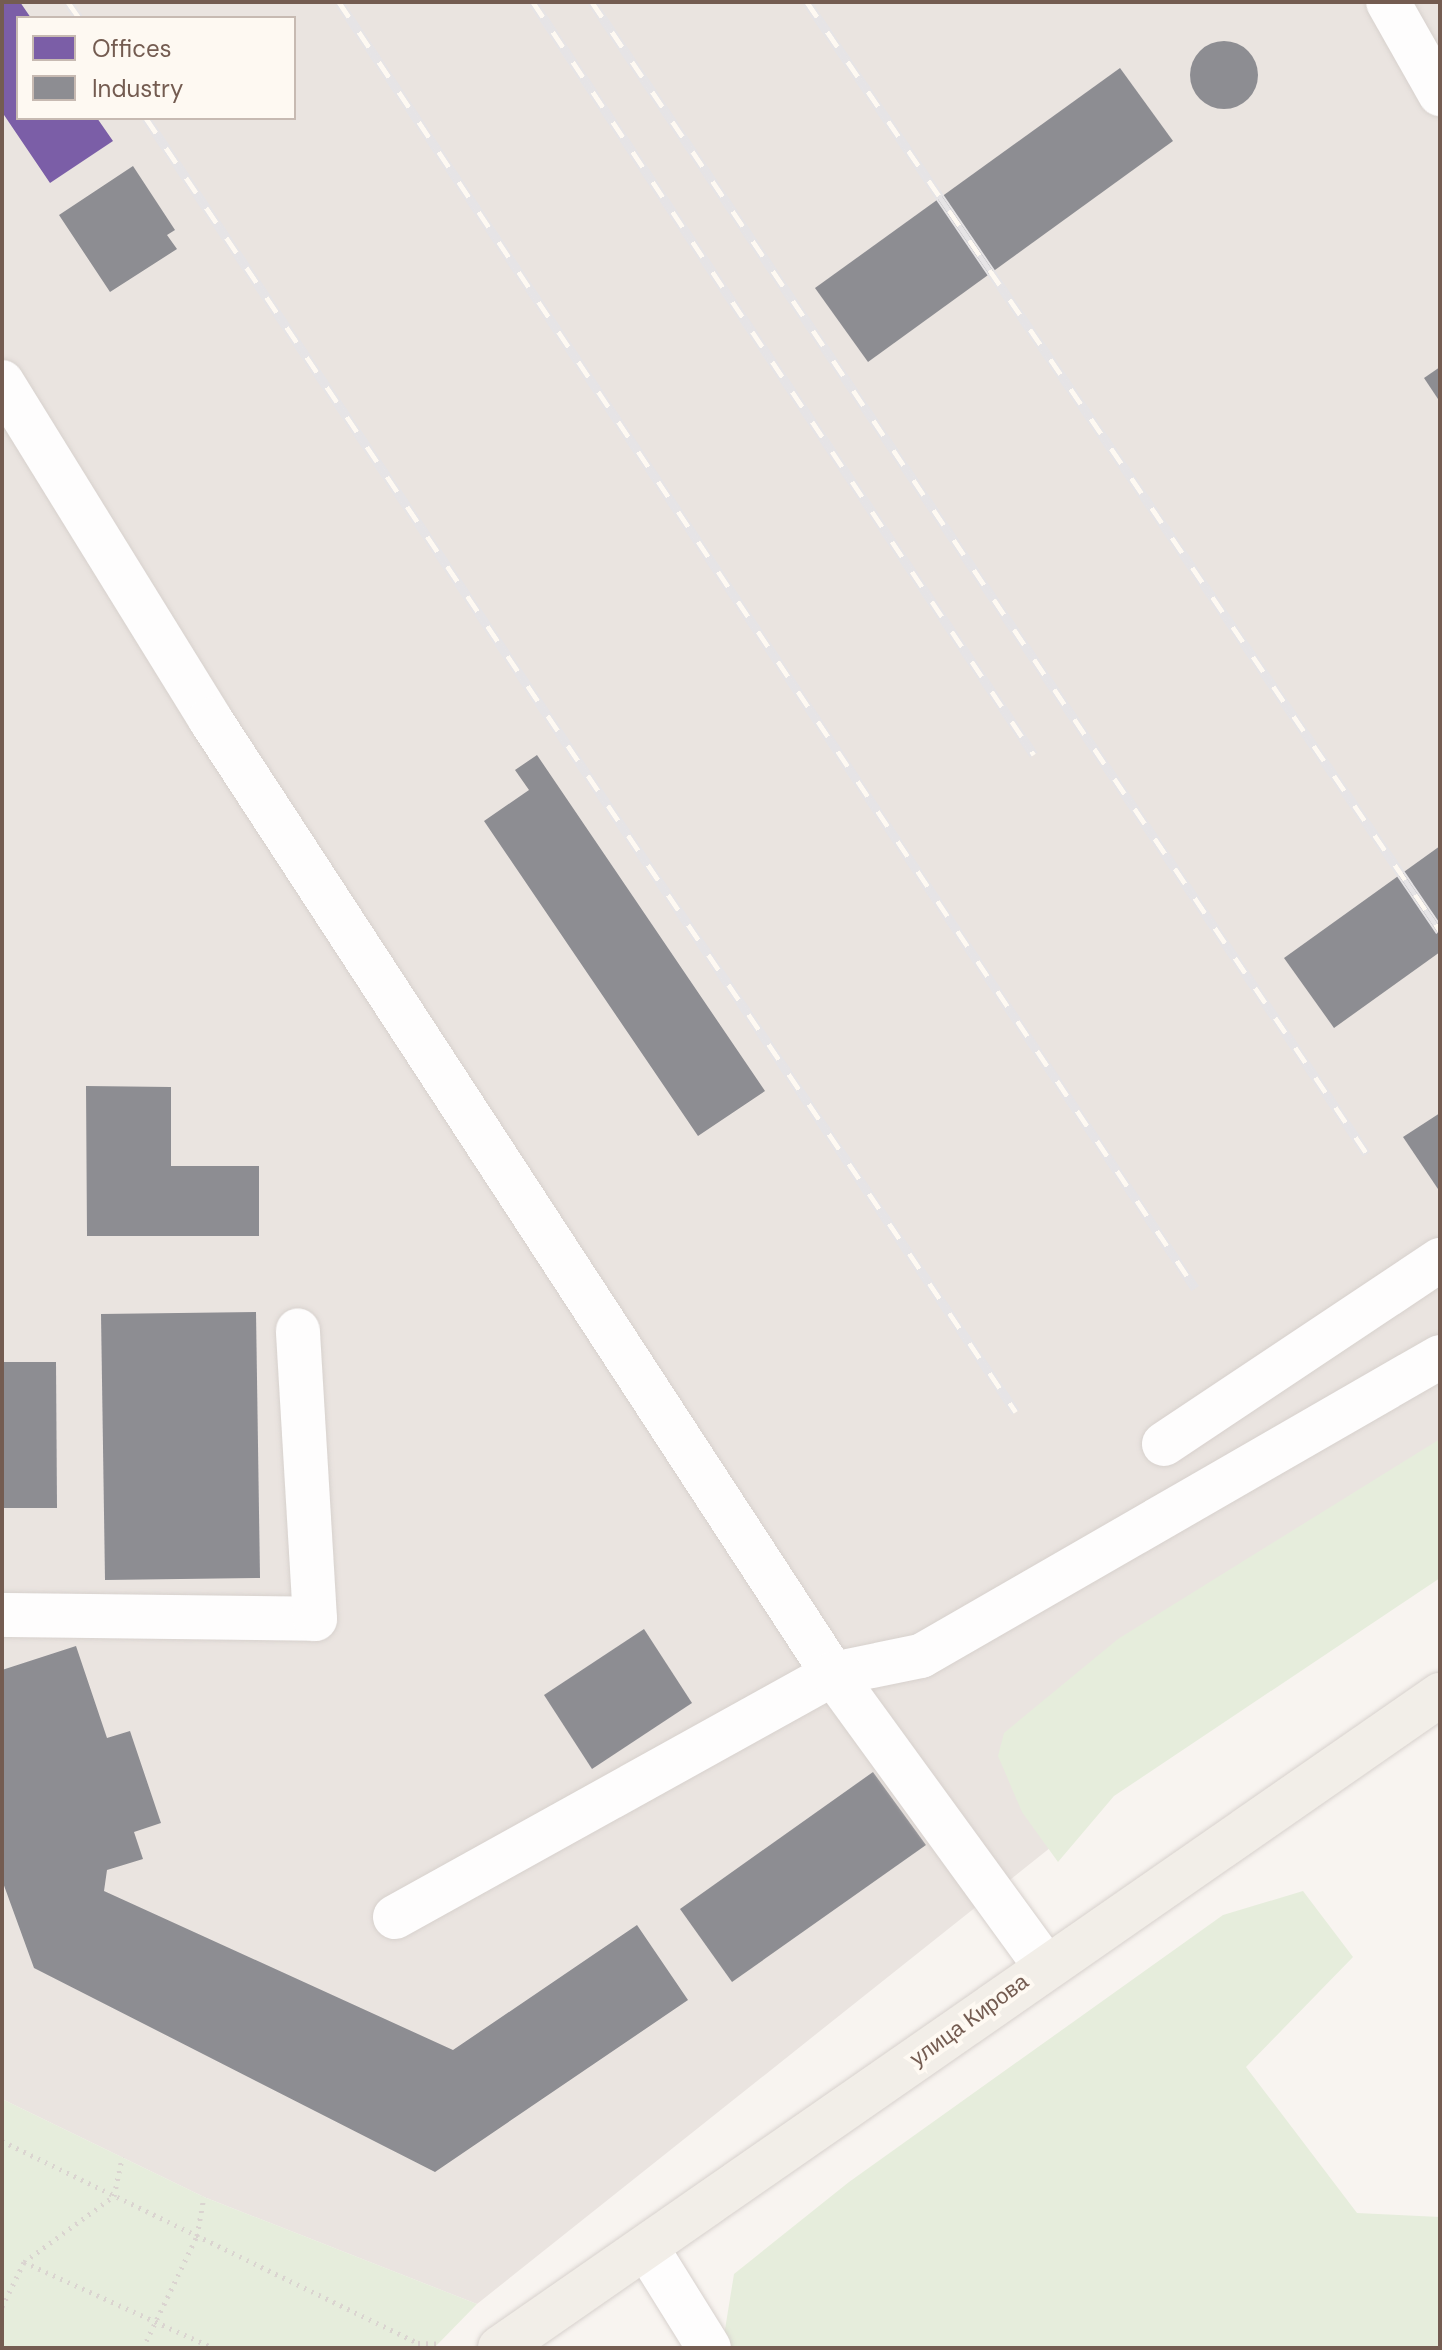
<!DOCTYPE html>
<html>
<head>
<meta charset="utf-8">
<style>
  body { margin:0 }
  #map { position:relative; width:1442px; height:2350px; overflow:hidden; background:#f8f4f0; font-family:"DM Sans",sans-serif }
  div>[style] { position:absolute }
  .industrial>* { inset:0; background:#eae4e0 }
  .green>* { inset:0; background:#e6eddc }
  .offices>* { inset:0; background:#7b5ea7 }
  .industry>* { inset:0; background:#8d8d92 }
  .round { border-radius:50% }
  .path>* { height:5px; margin-top:-2.5px; transform-origin:0; background:repeating-linear-gradient(90deg,#dad4d0 0 2px,transparent 0 8px) }
  .roads { filter:drop-shadow(0 0 2px #d7d1cd) drop-shadow(0 0 2px #d7d1cd) }
  .minor>* { height:44px; margin:-22px; padding:0 22px; transform-origin:22px; border-radius:22px; background:#fefdfd }
  .major>* { height:44px; margin:-22px; padding:0 22px; transform-origin:22px; border-radius:22px; background:#f2eee8 }
  .rail>* { height:9px; margin-top:-4.5px; transform-origin:0; background:repeating-linear-gradient(90deg,#fef9f2 0 18px,#e6e4e6 0 36px); box-sizing:border-box; border-block:2px solid #e6e4e6 }
  span { translate:-50% -50%; white-space:nowrap; text-align:center; line-height:1.15; -webkit-text-stroke:8px #fef9f2; paint-order:stroke }
  .street-label { font-size:22px; color:#745c51 }
  .frame { position:absolute; inset:0; border:4px solid #745c51; pointer-events:none }
  .legend { position:absolute; left:16px; top:16px; width:280px; height:104px; box-sizing:border-box; background:#fef9f2; border:2px solid #c7bab2; margin:0; padding:10px 14px; list-style:none; font-size:24px; color:#745c51 }
  .legend li { display:flex; align-items:center; gap:16px; height:40px }
  .legend b { width:40px; border:2px solid #c7bab2 }
</style>
</head>
<body>
<div id="map">
  <div class="industrial">
    <div style="clip-path:polygon(evenodd,2px 2px,1440px 2px,1440px 1496px,1070px 1832px,477px 2304px,204px 2197px,2px 2099px,2px 2px,18px 18px,294px 18px,294px 118px,18px 118px,18px 18px)"></div>
  </div>
  <div class="green">
    <div style="clip-path:polygon(1440px 1439px,1440px 1578px,1114px 1796px,1058px 1862px,1022px 1812px,998px 1756px,1004px 1733px,1118px 1639px)"></div>
    <div style="clip-path:polygon(1303px 1891px,1353px 1957px,1246px 2067px,1357px 2213px,1440px 2217px,1440px 2348px,722px 2348px,734px 2274px,849px 2182px,1223px 1915px)"></div>
    <div style="clip-path:polygon(2px 2099px,204px 2197px,477px 2304px,434px 2348px,2px 2348px)"></div>
  </div>
  <div class="offices">
    <div style="clip-path:polygon(2px 2px,20px 2px,31px 18px,18px 18px,18px 118px,97px 118px,113px 141px,50px 183px,2px 112px)"></div>
  </div>
  <div class="industry">
    <div class="round" style="left:1190px;top:41px;width:68px;height:68px"></div>
    <div style="clip-path:polygon(1120px 68px,1173px 141px,868px 362px,815px 288px)"></div>
    <div style="clip-path:polygon(133px 166px,175px 230px,167px 235px,177px 249px,110px 292px,59px 215px)"></div>
    <div style="clip-path:polygon(1440px 367px,1440px 402px,1424px 378px)"></div>
    <div style="clip-path:polygon(537px 755px,765px 1091px,698px 1136px,484px 821px,529px 790px,515px 770px)"></div>
    <div style="clip-path:polygon(1440px 846px,1440px 952px,1334px 1028px,1284px 958px)"></div>
    <div style="clip-path:polygon(86px 1086px,171px 1087px,171px 1166px,259px 1166px,259px 1236px,87px 1236px)"></div>
    <div style="clip-path:polygon(1440px 1113px,1440px 1192px,1403px 1137px)"></div>
    <div style="clip-path:polygon(256px 1312px,260px 1578px,105px 1580px,101px 1314px)"></div>
    <div style="clip-path:polygon(2px 1362px,56px 1362px,57px 1508px,2px 1508px)"></div>
    <div style="clip-path:polygon(644px 1629px,692px 1703px,592px 1769px,544px 1695px)"></div>
    <div style="clip-path:polygon(76px 1646px,107px 1738px,130px 1731px,161px 1823px,134px 1832px,143px 1859px,107px 1870px,104px 1891px,453px 2050px,637px 1925px,688px 2000px,435px 2172px,34px 1968px,2px 1880px,2px 1670px)"></div>
    <div style="clip-path:polygon(873px 1772px,926px 1845px,732px 1982px,680px 1909px)"></div>
  </div>
  <div class="path">
    <div style="left:2px;top:2141px;width:462px;rotate:25.9deg"></div>
    <div style="left:418px;top:2343px;width:23px;rotate:2deg"></div>
    <div style="left:24px;top:2262px;width:209px;rotate:24.4deg"></div>
    <div style="left:2px;top:2307px;width:50px;rotate:-63.9deg"></div>
    <div style="left:24px;top:2262px;width:112px;rotate:-36.3deg"></div>
    <div style="left:114px;top:2196px;width:40px;rotate:-78deg"></div>
    <div style="left:143px;top:2348px;width:124px;rotate:-64.3deg"></div>
    <div style="left:197px;top:2236px;width:40px;rotate:-80deg"></div>
  </div>
  <div class="roads">
    <div class="minor">
      <div style="left:1388px;top:2px;width:106px;rotate:60.5deg"></div>
      <div style="left:2px;top:382px;width:396px;rotate:58.3deg"></div>
      <div style="left:210px;top:719px;width:1140px;rotate:56.88deg"></div>
      <div style="left:833px;top:1674px;width:361px;rotate:54deg"></div>
      <div style="left:1164px;top:1444px;width:332px;rotate:-33.7deg"></div>
      <div style="left:2px;top:1615px;width:313px;rotate:0.7deg"></div>
      <div style="left:315px;top:1619px;width:289px;rotate:-93.4deg"></div>
      <div style="left:395px;top:1917px;width:501px;rotate:-29.02deg"></div>
      <div style="left:833px;top:1674px;width:90px;rotate:-11.6deg"></div>
      <div style="left:921px;top:1656px;width:599px;rotate:-29.95deg"></div>
      <div style="left:648px;top:2250px;width:115px;rotate:58.1deg"></div>
    </div>
    <div class="major">
      <div style="left:500px;top:2348px;width:1145px;rotate:-34.79deg"></div>
    </div>
  </div>
  <div class="rail">
    <div style="left:68px;top:2px;width:19px;rotate:55deg"></div>
    <div style="left:339px;top:2px;width:1545px;rotate:56.35deg"></div>
    <div style="left:533px;top:2px;width:904px;rotate:56.36deg"></div>
    <div style="left:592px;top:2px;width:1388px;rotate:56.07deg"></div>
    <div style="left:807px;top:2px;width:1124px;rotate:55.73deg"></div>
    <div style="left:146px;top:118px;width:1559px;rotate:56.09deg"></div>
  </div>
  <div class="street-label">
    <span style="left:969px;top:2020px;rotate:-36deg">улица Кирова</span>
  </div>
  <div class="frame"></div>
  <ul class="legend">
  <li><b style="height:22px;background:#7b5ea7"></b>Offices</li>
  <li><b style="height:22px;background:#8d8d92"></b>Industry</li>
  </ul>
</div>
</body>
</html>
